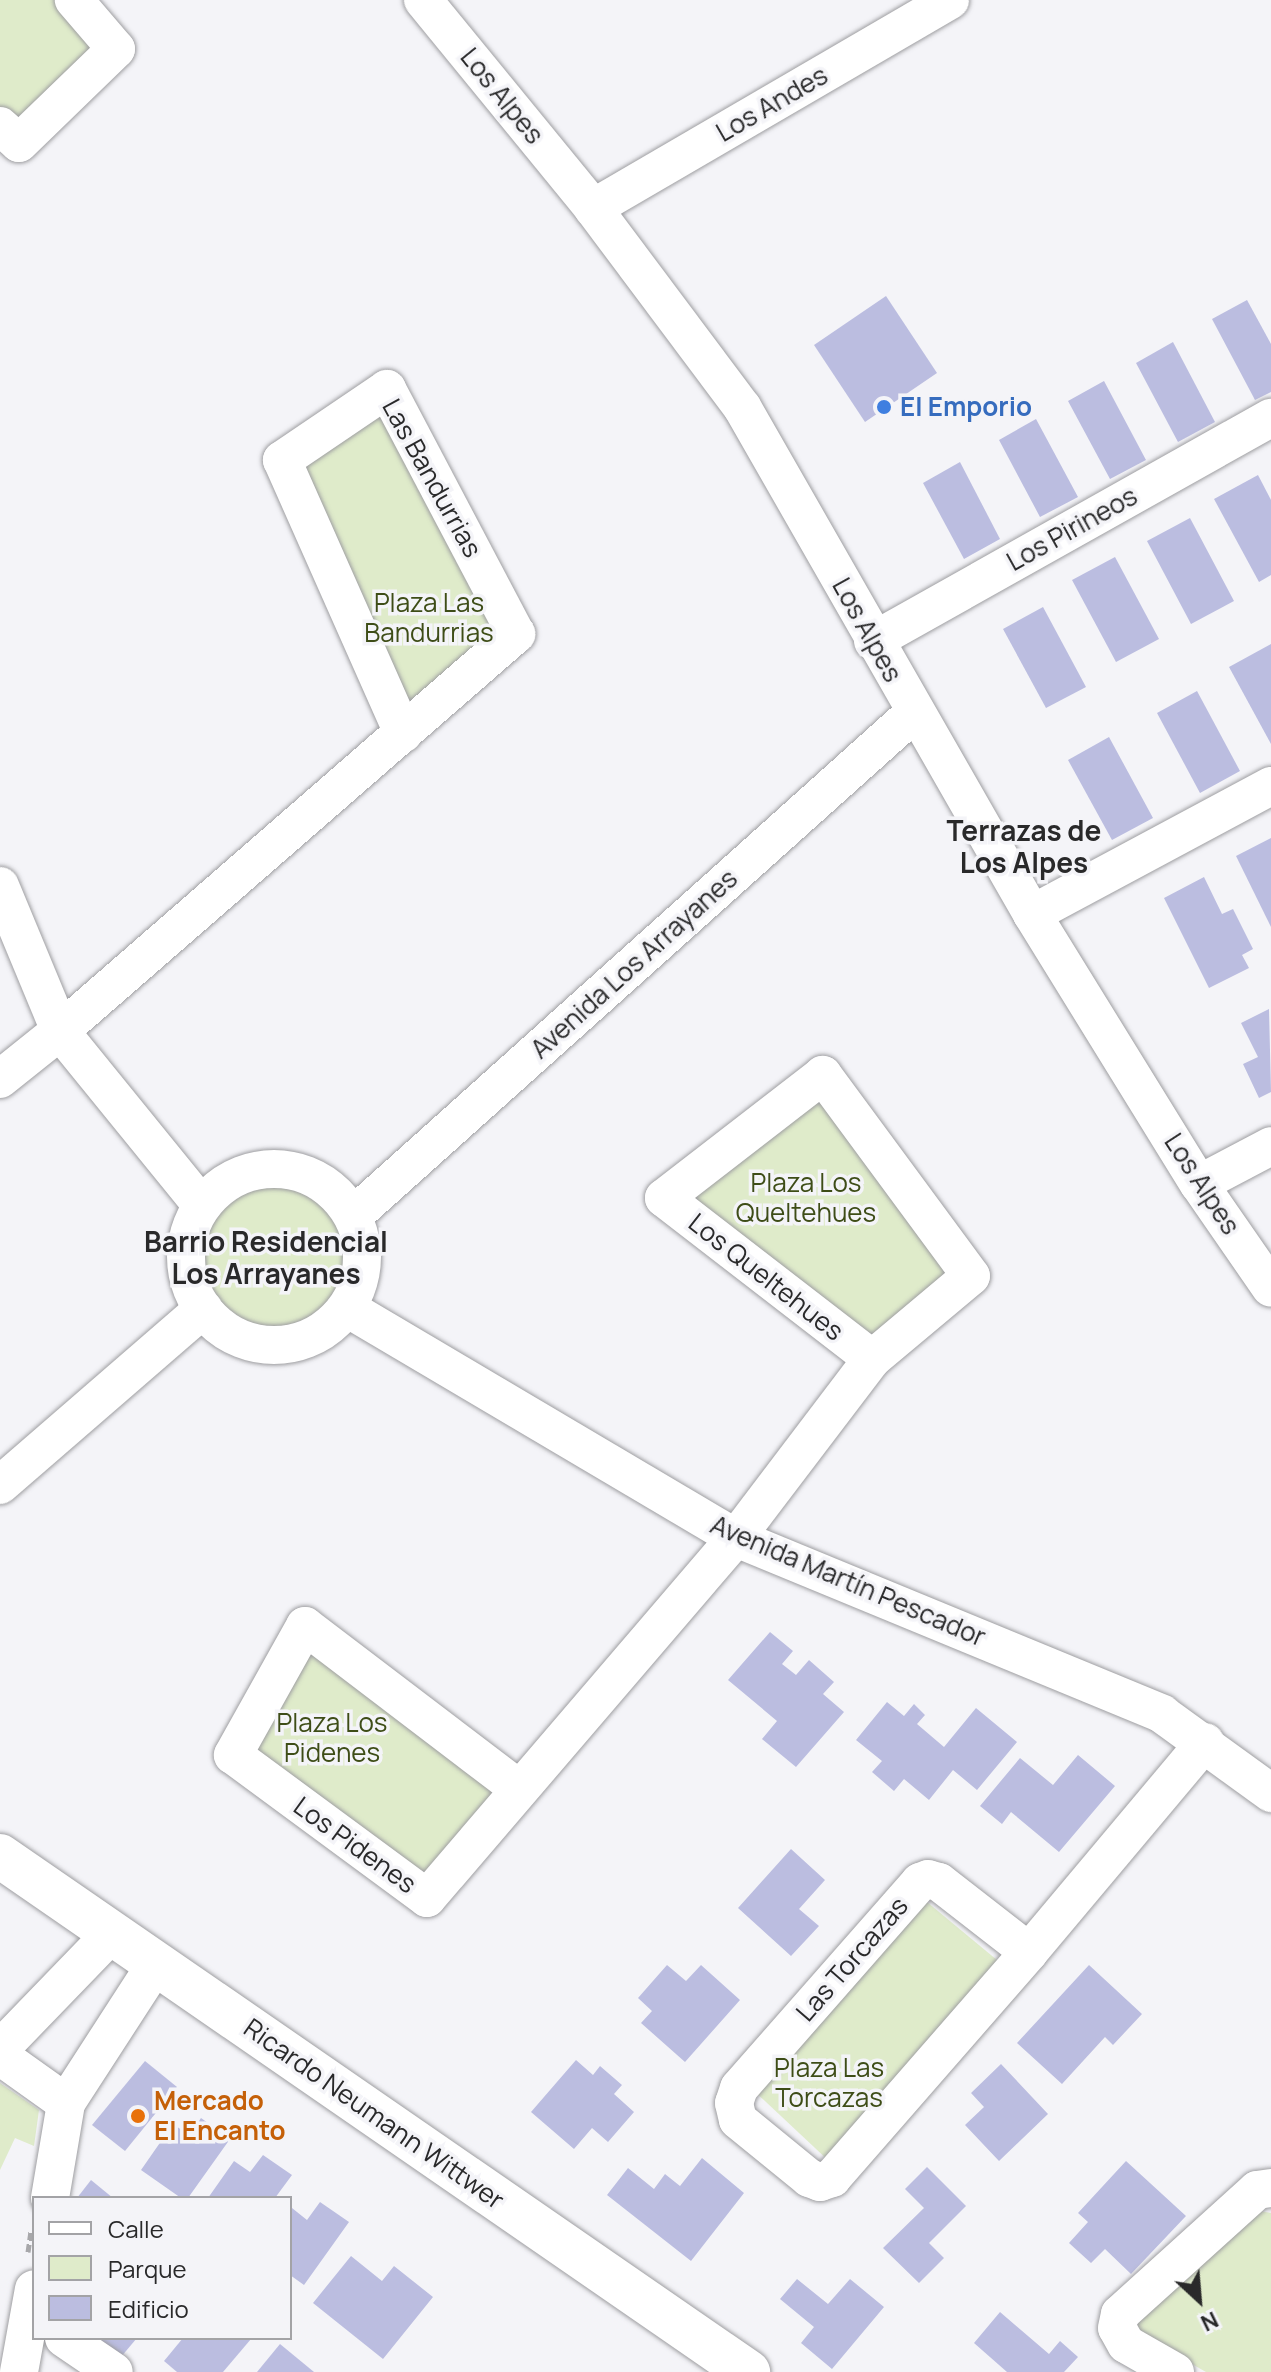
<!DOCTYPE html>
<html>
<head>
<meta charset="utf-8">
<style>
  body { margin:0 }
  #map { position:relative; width:1271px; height:2372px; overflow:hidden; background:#f4f4f8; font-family:Manrope,sans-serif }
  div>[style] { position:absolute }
  .green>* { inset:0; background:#dfebca }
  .round { border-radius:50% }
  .building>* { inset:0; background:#bbbde0 }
  .path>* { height:5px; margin-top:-2.5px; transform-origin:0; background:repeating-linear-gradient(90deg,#a7a7aa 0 8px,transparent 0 12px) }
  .roads { filter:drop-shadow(0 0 2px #9e9ea1) drop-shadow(0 0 2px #9e9ea1) }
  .minor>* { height:38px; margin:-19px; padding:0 19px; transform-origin:19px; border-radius:19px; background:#fff }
  .minor>.ring { margin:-19px; padding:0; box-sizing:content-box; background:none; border:38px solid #fff; border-radius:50% }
  .tertiary>* { height:44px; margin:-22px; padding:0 22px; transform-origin:22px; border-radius:22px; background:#fff }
  .dots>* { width:22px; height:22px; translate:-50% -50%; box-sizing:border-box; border:4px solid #f4f4f8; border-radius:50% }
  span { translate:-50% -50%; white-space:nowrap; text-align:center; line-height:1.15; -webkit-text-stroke:7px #f4f4f8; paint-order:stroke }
  .street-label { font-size:26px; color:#29292a }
  .shop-label { font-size:26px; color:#366cbe; font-weight:700 }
  .left { translate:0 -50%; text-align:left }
  .park-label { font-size:26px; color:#3e4d17 }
  .food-label { font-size:26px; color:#c56008; font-weight:700 }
  .neighbourhood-label { font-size:28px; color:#29292a; font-weight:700 }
  .legend { position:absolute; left:32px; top:2196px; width:260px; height:144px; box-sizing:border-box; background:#f4f4f8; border:2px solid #a3a3a6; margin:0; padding:10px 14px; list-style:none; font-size:24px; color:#29292a }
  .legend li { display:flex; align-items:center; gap:16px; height:40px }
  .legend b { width:40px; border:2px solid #a3a3a6 }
  .north { position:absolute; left:1159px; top:2260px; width:80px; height:80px; -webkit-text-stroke:6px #f4f4f8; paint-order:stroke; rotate:154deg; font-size:22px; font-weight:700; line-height:32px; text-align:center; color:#29292a }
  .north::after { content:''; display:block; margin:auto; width:28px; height:36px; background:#29292a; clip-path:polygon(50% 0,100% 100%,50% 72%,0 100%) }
</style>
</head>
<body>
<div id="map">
  <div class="green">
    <div style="clip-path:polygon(0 0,60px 0,101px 48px,18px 135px,0 118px)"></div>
    <div style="clip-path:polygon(382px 409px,500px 632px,408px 711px,299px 465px)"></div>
    <div style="clip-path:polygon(822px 1084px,962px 1274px,872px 1351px,674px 1197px)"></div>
    <div class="round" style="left:194px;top:1176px;width:162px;height:162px"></div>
    <div style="clip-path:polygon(306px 1634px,511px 1790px,427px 1891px,240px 1754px)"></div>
    <div style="clip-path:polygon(921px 1897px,1003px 1965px,831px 2163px,751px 2088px)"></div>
    <div style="clip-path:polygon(0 2083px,39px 2110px,34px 2146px,15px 2138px,0 2170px)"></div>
    <div style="clip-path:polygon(1255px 2210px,1271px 2213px,1271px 2372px,1206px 2372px,1144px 2337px,1133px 2319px)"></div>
  </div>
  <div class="building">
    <div style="clip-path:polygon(886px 296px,937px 373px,865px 422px,814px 345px)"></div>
    <div style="clip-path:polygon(1247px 300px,1271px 344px,1271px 392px,1255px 400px,1212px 319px)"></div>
    <div style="clip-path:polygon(1173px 342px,1215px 422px,1178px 442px,1136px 363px)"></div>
    <div style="clip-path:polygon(1104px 381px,1146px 460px,1110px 479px,1068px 401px)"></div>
    <div style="clip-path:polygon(1036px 419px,1078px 497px,1040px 517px,999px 440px)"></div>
    <div style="clip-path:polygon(960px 462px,1000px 539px,964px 559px,923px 483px)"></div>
    <div style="clip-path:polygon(1258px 475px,1271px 500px,1271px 575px,1259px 582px,1214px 499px)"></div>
    <div style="clip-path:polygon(1190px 518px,1234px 601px,1191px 624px,1147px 541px)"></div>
    <div style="clip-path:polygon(1115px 557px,1159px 639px,1116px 662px,1072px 580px)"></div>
    <div style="clip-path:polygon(1043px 607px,1086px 687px,1046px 708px,1003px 629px)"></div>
    <div style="clip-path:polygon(1271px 644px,1271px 744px,1229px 667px)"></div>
    <div style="clip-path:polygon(1197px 691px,1240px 771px,1200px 793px,1157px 713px)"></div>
    <div style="clip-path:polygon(1109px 737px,1153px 818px,1112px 840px,1068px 760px)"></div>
    <div style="clip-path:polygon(1271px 838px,1271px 927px,1236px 856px)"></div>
    <div style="clip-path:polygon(1204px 877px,1222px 914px,1233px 909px,1253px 949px,1242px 955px,1249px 968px,1209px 988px,1164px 898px)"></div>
    <div style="clip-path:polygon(1269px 1009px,1271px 1092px,1259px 1098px,1243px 1064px,1258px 1057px,1241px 1023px)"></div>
    <div style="clip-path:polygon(770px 1632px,793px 1651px,782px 1664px,796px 1675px,809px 1660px,834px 1682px,823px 1694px,844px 1712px,796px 1767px,762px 1739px,777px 1721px,728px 1680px)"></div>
    <div style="clip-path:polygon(887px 1702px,904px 1716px,914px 1704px,925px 1715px,917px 1724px,944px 1747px,976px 1708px,1017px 1742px,977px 1790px,953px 1770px,929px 1800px,904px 1779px,894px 1791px,872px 1772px,882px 1761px,856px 1740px)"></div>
    <div style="clip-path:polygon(1078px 1755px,1115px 1786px,1059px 1852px,1011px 1812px,1002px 1824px,980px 1806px,1020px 1758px,1053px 1785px)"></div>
    <div style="clip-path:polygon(791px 1849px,825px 1880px,799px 1909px,819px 1926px,791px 1956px,738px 1908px)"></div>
    <div style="clip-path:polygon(667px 1965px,686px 1981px,701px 1965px,740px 2000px,685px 2062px,641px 2023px,652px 2011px,638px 1998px)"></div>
    <div style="clip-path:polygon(1089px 1965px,1142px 2014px,1113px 2045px,1105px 2037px,1062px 2084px,1017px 2043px)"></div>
    <div style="clip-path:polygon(576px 2060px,593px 2075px,600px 2066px,622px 2085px,614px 2094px,634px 2112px,608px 2142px,592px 2128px,574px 2149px,531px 2112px)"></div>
    <div style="clip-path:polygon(145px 2061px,177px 2087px,125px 2151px,92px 2125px)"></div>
    <div style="clip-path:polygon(1001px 2064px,1048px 2114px,999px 2161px,965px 2125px,984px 2107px,971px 2093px)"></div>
    <div style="clip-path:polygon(201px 2118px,230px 2139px,188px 2198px,181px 2198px,141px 2170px,173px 2124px,189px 2135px)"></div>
    <div style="clip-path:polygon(263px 2155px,292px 2175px,275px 2198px,208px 2198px,234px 2161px,250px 2172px)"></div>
    <div style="clip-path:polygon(702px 2158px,744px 2193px,691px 2261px,607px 2195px,628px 2168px,654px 2189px,665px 2174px,680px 2186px)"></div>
    <div style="clip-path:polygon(1126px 2161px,1186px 2216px,1131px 2274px,1105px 2249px,1091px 2263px,1069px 2243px,1088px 2222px,1078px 2213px)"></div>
    <div style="clip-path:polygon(927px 2167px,966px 2206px,929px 2243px,944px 2258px,919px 2283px,883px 2248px,924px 2208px,905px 2189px)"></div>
    <div style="clip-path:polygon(91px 2180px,113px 2198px,77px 2198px)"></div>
    <div style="clip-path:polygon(320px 2202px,349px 2222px,304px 2285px,290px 2275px,290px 2211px,292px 2208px,307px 2220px)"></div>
    <div style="clip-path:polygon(351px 2256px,382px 2281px,394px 2266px,433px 2297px,383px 2359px,313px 2303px)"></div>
    <div style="clip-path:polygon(797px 2279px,828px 2304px,850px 2279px,884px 2307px,832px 2369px,801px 2343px,814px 2327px,780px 2299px)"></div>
    <div style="clip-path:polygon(1000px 2312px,1049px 2354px,1060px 2341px,1078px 2357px,1064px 2372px,1007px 2372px,974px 2343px)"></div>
    <div style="clip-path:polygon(84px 2338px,137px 2338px,115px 2364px)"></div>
    <div style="clip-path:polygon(183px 2338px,249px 2338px,251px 2339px,223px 2372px,177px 2372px,164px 2361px)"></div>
    <div style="clip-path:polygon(280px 2344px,314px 2372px,257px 2372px)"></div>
  </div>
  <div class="path">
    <div style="left:28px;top:2252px;width:21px;rotate:-82deg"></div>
  </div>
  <div class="roads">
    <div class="minor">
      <div style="left:423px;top:0;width:269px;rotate:50.7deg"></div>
      <div style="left:593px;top:208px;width:249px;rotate:53.2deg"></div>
      <div style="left:742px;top:407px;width:584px;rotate:60.23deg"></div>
      <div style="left:1032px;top:914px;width:317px;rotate:58.3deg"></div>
      <div style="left:1199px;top:1184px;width:126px;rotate:55.3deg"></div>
      <div style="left:0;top:126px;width:25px;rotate:42deg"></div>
      <div style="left:19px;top:143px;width:135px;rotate:-44.1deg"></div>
      <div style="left:116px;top:49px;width:65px;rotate:-130.6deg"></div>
      <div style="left:593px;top:208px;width:413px;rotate:-30.2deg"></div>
      <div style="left:873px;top:641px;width:456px;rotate:-29.3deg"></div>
      <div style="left:0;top:886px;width:157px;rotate:67.5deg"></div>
      <div style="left:60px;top:1031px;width:225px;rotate:50.9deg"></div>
      <div style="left:1032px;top:914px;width:271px;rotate:-28.2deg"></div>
      <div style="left:0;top:1079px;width:77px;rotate:-38.7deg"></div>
      <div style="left:60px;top:1031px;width:605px;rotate:-41.04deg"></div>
      <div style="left:516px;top:634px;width:277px;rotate:-117.8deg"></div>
      <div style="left:387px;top:389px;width:127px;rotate:145.9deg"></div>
      <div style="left:282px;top:460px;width:299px;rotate:66.1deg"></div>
      <div class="ring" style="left:186px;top:1169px;width:138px;height:138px"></div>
      <div style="left:1199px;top:1184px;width:81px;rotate:-27.8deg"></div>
      <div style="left:353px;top:1216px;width:753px;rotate:-41.88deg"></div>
      <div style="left:347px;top:1308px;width:452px;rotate:30.6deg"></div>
      <div style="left:736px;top:1538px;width:461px;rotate:22.4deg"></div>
      <div style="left:1162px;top:1714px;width:135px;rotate:35.9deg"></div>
      <div style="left:0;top:1485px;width:269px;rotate:-40.9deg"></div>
      <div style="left:519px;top:1789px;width:269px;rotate:-142.7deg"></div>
      <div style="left:305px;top:1626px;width:148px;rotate:119.2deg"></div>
      <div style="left:233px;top:1755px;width:241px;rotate:36.4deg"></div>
      <div style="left:427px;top:1898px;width:474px;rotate:-49.4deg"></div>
      <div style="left:736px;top:1538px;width:225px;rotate:-52.8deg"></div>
      <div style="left:872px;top:1359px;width:129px;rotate:-40deg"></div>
      <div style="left:971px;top:1276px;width:250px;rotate:-126.4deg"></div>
      <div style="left:823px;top:1075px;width:201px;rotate:142.3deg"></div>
      <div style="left:664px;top:1198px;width:263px;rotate:37.7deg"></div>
      <div style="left:1029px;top:1952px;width:114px;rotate:-142.1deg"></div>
      <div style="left:939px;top:1882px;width:11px;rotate:-165deg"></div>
      <div style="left:928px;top:1879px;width:9px;rotate:159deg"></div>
      <div style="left:920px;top:1882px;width:274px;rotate:131.3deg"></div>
      <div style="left:739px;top:2088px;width:16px;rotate:108deg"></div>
      <div style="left:734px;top:2103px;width:17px;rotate:77deg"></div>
      <div style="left:738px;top:2120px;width:92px;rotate:39.2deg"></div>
      <div style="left:809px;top:2178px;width:12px;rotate:20deg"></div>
      <div style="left:820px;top:2182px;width:13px;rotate:-18deg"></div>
      <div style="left:832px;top:2178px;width:300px;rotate:-48.9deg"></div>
      <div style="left:1029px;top:1952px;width:274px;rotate:-50deg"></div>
      <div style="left:0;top:2049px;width:161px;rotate:-46deg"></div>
      <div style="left:0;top:2056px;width:81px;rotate:35.5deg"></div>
      <div style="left:50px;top:2198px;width:96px;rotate:-80.4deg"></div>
      <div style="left:66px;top:2103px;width:166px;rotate:-57.1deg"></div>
      <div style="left:64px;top:2338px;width:60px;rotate:34.2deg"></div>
      <div style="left:19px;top:2372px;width:84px;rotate:-79.8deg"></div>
      <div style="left:1175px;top:2372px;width:56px;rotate:-150.3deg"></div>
      <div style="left:1126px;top:2344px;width:18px;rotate:-119deg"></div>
      <div style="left:1117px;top:2328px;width:14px;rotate:-78deg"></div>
      <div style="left:1120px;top:2314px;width:185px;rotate:-42.1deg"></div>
      <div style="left:1257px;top:2190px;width:14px;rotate:-8deg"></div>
    </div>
    <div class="tertiary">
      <div style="left:0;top:1856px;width:909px;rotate:34.6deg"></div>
    </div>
  </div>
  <div class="dots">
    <div style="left:884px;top:407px;background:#3f7fe0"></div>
    <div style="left:138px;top:2116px;background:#e8710a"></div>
  </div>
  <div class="street-label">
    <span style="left:502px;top:96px;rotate:51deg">Los Alpes</span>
    <span style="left:772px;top:104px;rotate:-30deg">Los Andes</span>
    <span style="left:432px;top:478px;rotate:61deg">Las Bandurrias</span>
    <span style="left:1072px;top:529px;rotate:-29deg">Los Pirineos</span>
    <span style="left:867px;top:630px;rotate:61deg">Los Alpes</span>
    <span style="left:634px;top:964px;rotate:-42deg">Avenida Los Arrayanes</span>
    <span style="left:1202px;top:1184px;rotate:57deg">Los Alpes</span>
    <span style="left:766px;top:1277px;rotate:38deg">Los Queltehues</span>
    <span style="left:848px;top:1581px;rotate:23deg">Avenida Martín Pescador</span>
    <span style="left:355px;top:1845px;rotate:36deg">Los Pidenes</span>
    <span style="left:852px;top:1959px;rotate:-49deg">Las Torcazas</span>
    <span style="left:374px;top:2114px;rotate:35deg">Ricardo Neumann Wittwer</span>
  </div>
  <div class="shop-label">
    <span class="left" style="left:900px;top:407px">El Emporio</span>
  </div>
  <div class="park-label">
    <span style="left:429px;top:618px">Plaza Las<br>Bandurrias</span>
    <span style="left:806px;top:1198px">Plaza Los<br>Queltehues</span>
    <span style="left:332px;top:1738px">Plaza Los<br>Pidenes</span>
    <span style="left:829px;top:2083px">Plaza Las<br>Torcazas</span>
  </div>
  <div class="food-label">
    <span class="left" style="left:154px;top:2116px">Mercado<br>El Encanto</span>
  </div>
  <div class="neighbourhood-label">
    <span style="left:1024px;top:846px">Terrazas de<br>Los Alpes</span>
    <span style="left:266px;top:1257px">Barrio Residencial<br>Los Arrayanes</span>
  </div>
  <ul class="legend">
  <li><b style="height:10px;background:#fff"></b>Calle</li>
  <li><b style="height:22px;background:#dfebca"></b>Parque</li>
  <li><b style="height:22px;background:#bbbde0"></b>Edificio</li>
  </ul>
  <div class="north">N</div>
</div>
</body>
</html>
